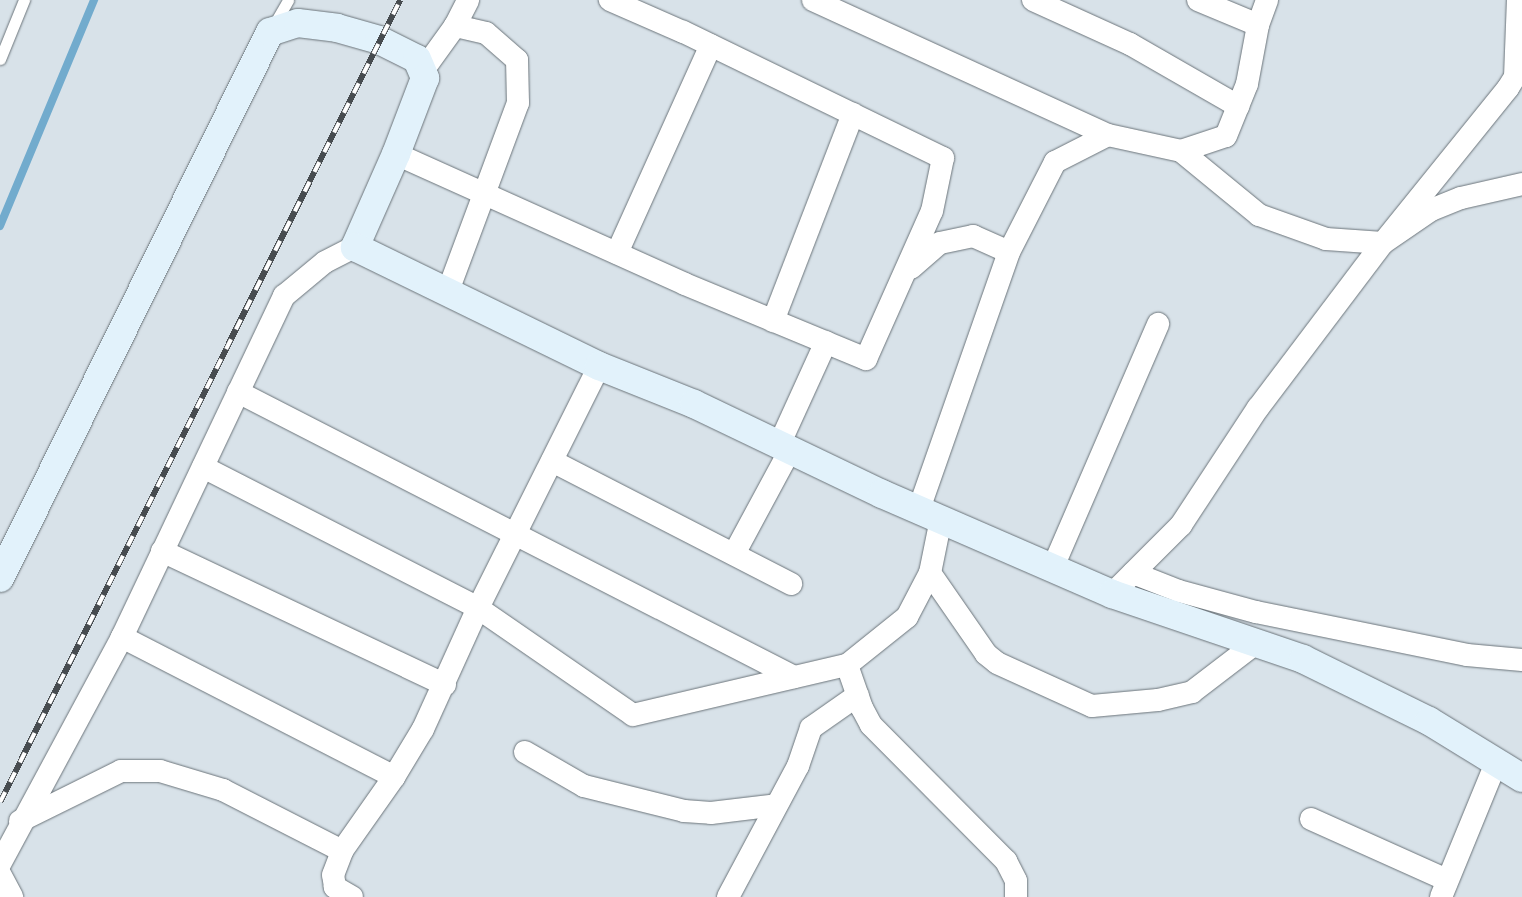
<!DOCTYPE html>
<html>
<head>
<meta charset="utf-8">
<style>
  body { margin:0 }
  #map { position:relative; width:1522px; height:897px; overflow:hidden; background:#d8e2e9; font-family:Commissioner,sans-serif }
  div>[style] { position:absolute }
  .stream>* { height:8px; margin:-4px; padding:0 4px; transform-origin:4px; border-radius:4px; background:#72abcd }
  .roads { filter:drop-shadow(0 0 1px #6b747a) drop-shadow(0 0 1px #6b747a) }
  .lane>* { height:11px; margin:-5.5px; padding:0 5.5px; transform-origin:5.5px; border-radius:5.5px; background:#fff }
  .street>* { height:22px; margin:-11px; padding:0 11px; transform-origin:11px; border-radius:11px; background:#fff }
  .secondary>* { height:28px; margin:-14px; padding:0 14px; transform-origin:14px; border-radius:14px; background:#e2f2fb }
  .rail>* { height:5.5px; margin-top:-2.75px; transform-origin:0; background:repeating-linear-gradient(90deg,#fff 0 11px,#474c50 0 22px); box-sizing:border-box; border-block:1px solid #474c50 }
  span { translate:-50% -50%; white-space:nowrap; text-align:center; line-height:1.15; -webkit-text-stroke:5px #fff; paint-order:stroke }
</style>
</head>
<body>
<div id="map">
  <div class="stream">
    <div style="left:0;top:226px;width:245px;rotate:-67.4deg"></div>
  </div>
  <div class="roads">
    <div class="lane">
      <div style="left:272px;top:28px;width:32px;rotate:-60deg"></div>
      <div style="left:0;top:59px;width:64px;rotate:-67.9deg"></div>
    </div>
    <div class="street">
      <div style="left:813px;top:0;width:324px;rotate:24.6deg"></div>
      <div style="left:1108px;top:135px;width:75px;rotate:12.4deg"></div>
      <div style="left:1181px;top:151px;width:47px;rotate:-18.4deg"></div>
      <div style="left:1226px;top:136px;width:56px;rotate:-68deg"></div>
      <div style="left:1247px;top:84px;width:60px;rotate:-79.4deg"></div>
      <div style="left:1258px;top:25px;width:27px;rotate:-70deg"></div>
      <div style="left:1033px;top:0;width:107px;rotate:24.4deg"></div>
      <div style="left:1130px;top:44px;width:125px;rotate:29.9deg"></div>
      <div style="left:1198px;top:0;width:65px;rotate:22.6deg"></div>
      <div style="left:424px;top:69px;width:53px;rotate:-54.2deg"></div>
      <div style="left:455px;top:26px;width:29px;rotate:-63deg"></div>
      <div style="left:1181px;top:151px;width:101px;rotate:39.4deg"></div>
      <div style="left:1259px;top:215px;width:71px;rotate:19.7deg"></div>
      <div style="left:1326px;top:239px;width:57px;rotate:4deg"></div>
      <div style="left:1383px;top:243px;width:58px;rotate:-34.5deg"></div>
      <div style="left:1431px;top:210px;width:32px;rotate:-22deg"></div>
      <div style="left:1461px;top:198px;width:63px;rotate:-12.9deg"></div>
      <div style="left:396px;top:154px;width:317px;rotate:24.2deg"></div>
      <div style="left:685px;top:284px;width:196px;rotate:22.5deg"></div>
      <div style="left:866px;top:359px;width:162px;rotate:-66deg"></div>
      <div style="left:932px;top:211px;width:54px;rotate:-78.3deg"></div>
      <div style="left:943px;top:158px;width:289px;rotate:-154.1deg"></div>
      <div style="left:683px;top:32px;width:80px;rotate:-156.3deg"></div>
      <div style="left:617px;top:253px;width:228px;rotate:-65.7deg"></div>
      <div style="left:911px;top:268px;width:38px;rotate:-41deg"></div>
      <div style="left:940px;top:243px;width:34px;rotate:-12deg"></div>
      <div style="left:973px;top:236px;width:39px;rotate:24deg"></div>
      <div style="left:448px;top:291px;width:201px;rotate:-69.6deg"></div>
      <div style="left:518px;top:103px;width:43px;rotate:-91.3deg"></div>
      <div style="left:517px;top:60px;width:41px;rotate:-138.9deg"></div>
      <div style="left:486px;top:33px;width:32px;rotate:-167deg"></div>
      <div style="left:773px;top:321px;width:222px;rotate:-68.9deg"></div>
      <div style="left:238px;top:392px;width:625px;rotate:27.14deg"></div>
      <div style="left:779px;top:445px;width:113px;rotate:-65.5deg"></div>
      <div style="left:552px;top:461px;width:269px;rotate:27.2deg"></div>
      <div style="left:203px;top:467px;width:309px;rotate:27.1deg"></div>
      <div style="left:478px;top:608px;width:188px;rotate:34.6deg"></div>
      <div style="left:633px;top:715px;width:220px;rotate:-13.2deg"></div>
      <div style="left:847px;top:665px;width:77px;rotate:-38.7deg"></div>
      <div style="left:907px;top:617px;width:50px;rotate:-62.4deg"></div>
      <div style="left:930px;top:573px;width:55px;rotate:-78.5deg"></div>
      <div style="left:919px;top:509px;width:272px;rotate:-70.7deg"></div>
      <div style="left:1009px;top:252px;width:101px;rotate:-62.9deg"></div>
      <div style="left:1055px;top:162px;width:59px;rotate:-27deg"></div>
      <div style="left:162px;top:551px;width:313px;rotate:25.3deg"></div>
      <div style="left:734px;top:554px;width:120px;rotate:-61.7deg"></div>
      <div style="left:1053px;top:567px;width:265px;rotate:-66.6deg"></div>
      <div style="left:930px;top:573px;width:98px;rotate:55.3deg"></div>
      <div style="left:986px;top:654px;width:14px;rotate:39deg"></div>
      <div style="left:997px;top:663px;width:104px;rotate:24.4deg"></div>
      <div style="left:1092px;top:706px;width:66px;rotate:-5.2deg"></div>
      <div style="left:1158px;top:700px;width:35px;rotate:-13deg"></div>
      <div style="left:1192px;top:692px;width:81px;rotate:-37.4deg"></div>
      <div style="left:1133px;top:573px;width:49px;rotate:21.4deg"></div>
      <div style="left:1179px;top:591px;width:80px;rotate:15.3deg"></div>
      <div style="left:1256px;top:612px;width:215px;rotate:11.5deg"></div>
      <div style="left:1467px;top:655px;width:55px;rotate:5.2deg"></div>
      <div style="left:1112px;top:594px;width:98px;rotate:-45deg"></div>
      <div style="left:1181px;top:525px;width:140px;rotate:-56.7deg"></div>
      <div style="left:1258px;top:408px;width:207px;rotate:-52.9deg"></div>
      <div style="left:1383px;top:243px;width:199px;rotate:-51.1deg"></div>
      <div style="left:1508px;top:88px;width:13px;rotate:-58deg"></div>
      <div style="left:1515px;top:77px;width:77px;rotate:-87.8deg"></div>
      <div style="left:122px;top:637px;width:306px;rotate:27.2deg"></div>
      <div style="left:847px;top:665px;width:46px;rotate:70.8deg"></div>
      <div style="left:862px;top:708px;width:19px;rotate:62deg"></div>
      <div style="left:871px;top:725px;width:192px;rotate:45.2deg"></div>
      <div style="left:1006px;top:861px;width:22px;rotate:63deg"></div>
      <div style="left:1016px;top:881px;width:16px;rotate:90deg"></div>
      <div style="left:525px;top:752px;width:68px;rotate:30deg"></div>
      <div style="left:584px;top:786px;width:103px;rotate:14deg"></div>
      <div style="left:684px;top:811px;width:27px;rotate:4deg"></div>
      <div style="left:711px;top:813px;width:66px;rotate:-6.9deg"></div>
      <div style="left:1311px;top:819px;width:149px;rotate:24.2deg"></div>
      <div style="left:20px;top:821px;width:113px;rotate:-26.3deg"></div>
      <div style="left:121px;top:771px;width:39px"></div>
      <div style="left:160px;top:771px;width:66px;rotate:16.8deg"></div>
      <div style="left:223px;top:790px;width:134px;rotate:27.1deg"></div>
      <div style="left:0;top:864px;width:258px;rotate:-61.7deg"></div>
      <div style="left:122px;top:637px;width:378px;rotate:-64.6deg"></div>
      <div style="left:284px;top:296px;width:53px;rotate:-39.7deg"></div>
      <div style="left:325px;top:262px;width:34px;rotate:-27deg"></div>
      <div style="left:0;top:874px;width:26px;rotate:62deg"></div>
      <div style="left:352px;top:897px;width:20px;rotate:-150deg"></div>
      <div style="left:335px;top:887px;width:12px;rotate:-99deg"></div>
      <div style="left:333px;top:875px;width:26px;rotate:-69deg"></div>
      <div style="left:342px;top:851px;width:90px;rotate:-54.9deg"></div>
      <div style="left:394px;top:777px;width:56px;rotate:-58.9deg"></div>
      <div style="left:423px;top:729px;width:133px;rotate:-65.6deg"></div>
      <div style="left:478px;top:608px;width:271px;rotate:-63.4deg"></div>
      <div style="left:728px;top:897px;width:149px;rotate:-61.9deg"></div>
      <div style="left:798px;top:766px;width:40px;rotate:-71.1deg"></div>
      <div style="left:811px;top:728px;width:57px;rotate:-35.1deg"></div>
      <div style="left:1441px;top:897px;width:145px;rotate:-67.7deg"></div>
    </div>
    <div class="secondary">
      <div style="left:0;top:578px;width:609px;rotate:-63.69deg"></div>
      <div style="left:270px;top:32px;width:29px;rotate:-18deg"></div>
      <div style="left:298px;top:23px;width:39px;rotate:7deg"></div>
      <div style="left:337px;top:28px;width:44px;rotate:15.9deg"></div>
      <div style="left:379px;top:40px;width:42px;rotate:26.6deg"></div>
      <div style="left:417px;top:59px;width:21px;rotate:67deg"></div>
      <div style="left:425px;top:78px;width:81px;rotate:110.9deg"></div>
      <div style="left:396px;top:154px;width:102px;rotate:113.8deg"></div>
      <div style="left:355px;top:247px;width:271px;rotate:26deg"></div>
      <div style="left:599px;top:366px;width:102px;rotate:21.8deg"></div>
      <div style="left:694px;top:404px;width:208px;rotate:25.6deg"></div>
      <div style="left:882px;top:494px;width:251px;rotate:23.5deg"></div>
      <div style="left:1112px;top:594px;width:202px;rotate:18.8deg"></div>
      <div style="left:1303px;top:659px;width:140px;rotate:26.2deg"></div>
      <div style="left:1429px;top:721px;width:109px;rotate:31.5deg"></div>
    </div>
  </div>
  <div class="rail">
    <div style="left:0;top:802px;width:896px;rotate:-63.49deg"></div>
  </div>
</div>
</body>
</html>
